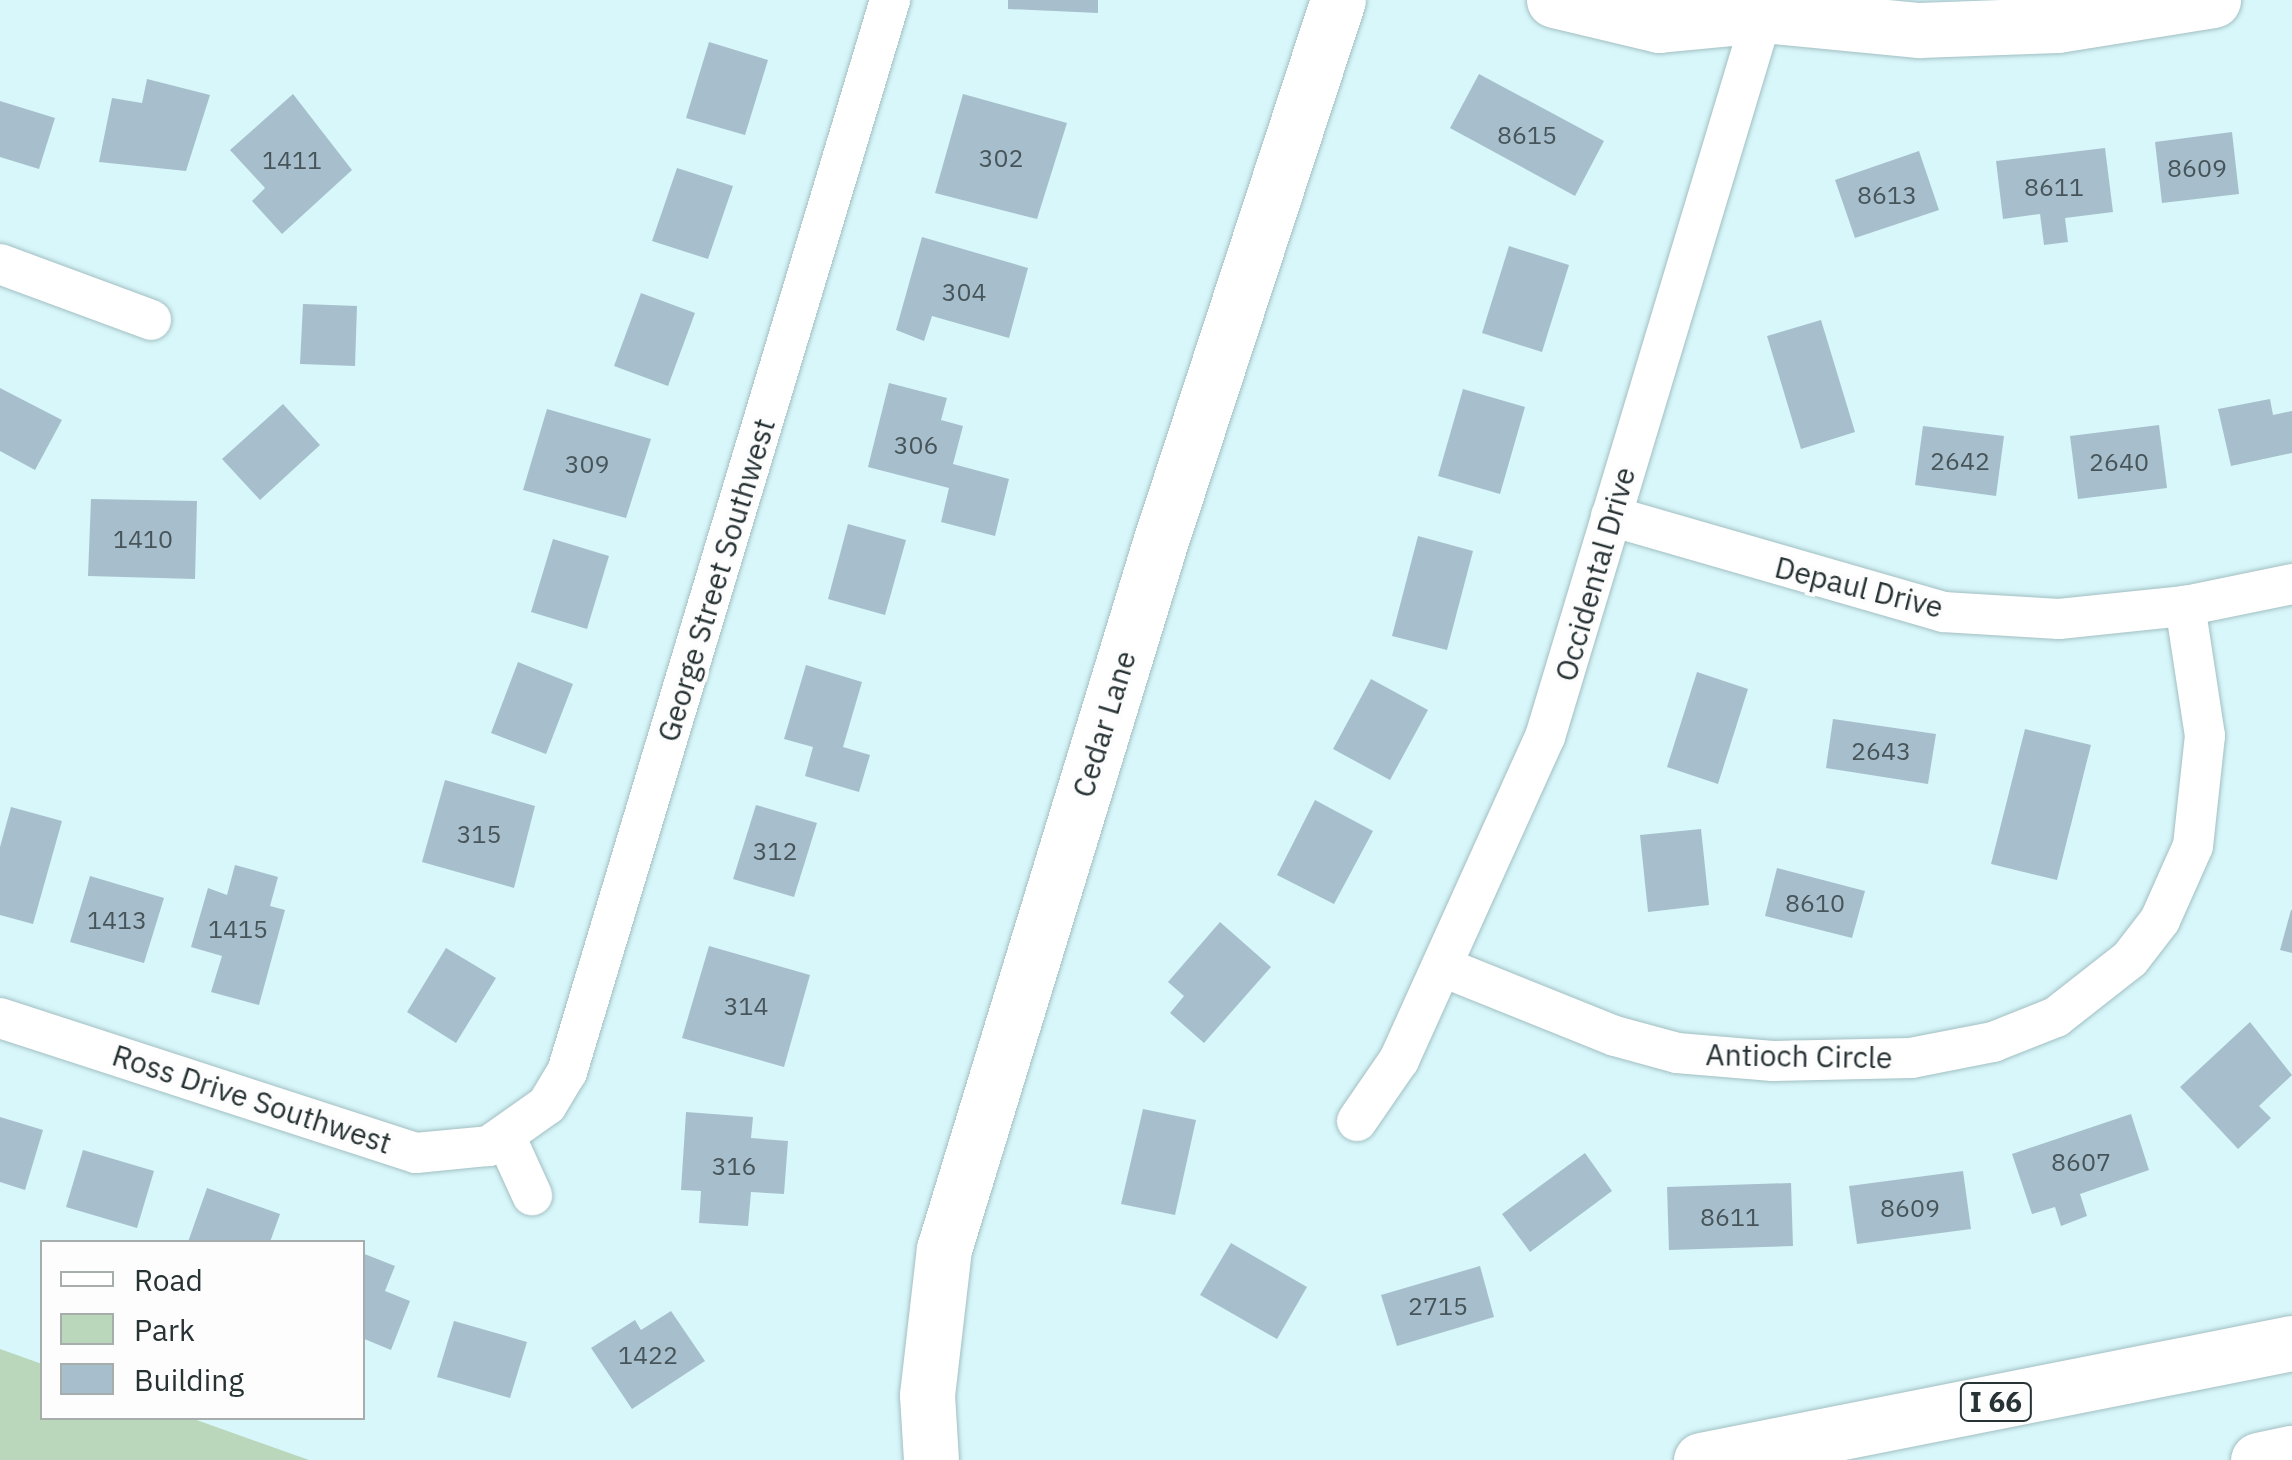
<!DOCTYPE html>
<html>
<head>
<meta charset="utf-8">
<style>
  body { margin:0 }
  #map { position:relative; width:2292px; height:1460px; overflow:hidden; background:#d8f7fa; font-family:"IBM Plex Sans",sans-serif }
  div>[style] { position:absolute }
  .green>* { inset:0; background:#bad6bb }
  .building>* { inset:0; background:#a7bfcc }
  .roads { filter:drop-shadow(0 0 2px #a2bfc2) drop-shadow(0 0 2px #a2bfc2) }
  .street>* { height:40px; margin:-20px; padding:0 20px; transform-origin:20px; border-radius:20px; background:#fff }
  .secondary>* { height:55px; margin:-27.5px; padding:0 27.5px; transform-origin:27.5px; border-radius:27.5px; background:#fff }
  .highway>* { height:55px; margin:-27.5px; padding:0 27.5px; transform-origin:27.5px; border-radius:27.5px; background:#fff }
  span { translate:-50% -50%; white-space:nowrap; text-align:center; line-height:1.15; -webkit-text-stroke:8px #fdfdfd; paint-order:stroke }
  .number-label { font-size:25px; color:#47555a }
  .number-label span { -webkit-text-stroke-width:0 }
  .shield-label span { padding:2px 8px; background:#fdfdfd; border:2px solid; border-radius:8px; -webkit-text-stroke-width:0 }
  .shield-label { font-size:28px; color:#273234; font-weight:700 }
  .street-label { font-size:30px; color:#273234 }
  .legend { position:absolute; left:40px; top:1240px; width:325px; height:180px; box-sizing:border-box; background:#fdfdfd; border:2px solid #a7acad; margin:0; padding:12px 18px; list-style:none; font-size:30px; color:#273234 }
  .legend li { display:flex; align-items:center; gap:20px; height:50px }
  .legend b { width:50px; border:2px solid #a7acad }
</style>
</head>
<body>
<div id="map">
  <div class="green">
    <div style="clip-path:polygon(0 1349px,42px 1364px,42px 1418px,191px 1418px,309px 1460px,0 1460px)"></div>
  </div>
  <div class="building">
    <div style="clip-path:polygon(1008px 0,1098px 0,1098px 13px,1008px 9px)"></div>
    <div style="clip-path:polygon(709px 42px,768px 60px,745px 135px,686px 118px)"></div>
    <div style="clip-path:polygon(1479px 74px,1604px 141px,1575px 196px,1450px 128px)"></div>
    <div style="clip-path:polygon(147px 79px,210px 95px,186px 171px,99px 162px,112px 98px,142px 103px)"></div>
    <div style="clip-path:polygon(293px 94px,352px 170px,282px 234px,252px 201px,265px 188px,230px 150px)"></div>
    <div style="clip-path:polygon(963px 94px,1067px 123px,1037px 219px,935px 193px)"></div>
    <div style="clip-path:polygon(0 101px,55px 118px,39px 169px,0 157px)"></div>
    <div style="clip-path:polygon(2232px 132px,2239px 194px,2162px 203px,2155px 142px)"></div>
    <div style="clip-path:polygon(2105px 148px,2113px 212px,2065px 218px,2068px 242px,2044px 245px,2040px 214px,2003px 219px,1996px 161px)"></div>
    <div style="clip-path:polygon(1919px 151px,1939px 210px,1855px 238px,1835px 180px)"></div>
    <div style="clip-path:polygon(677px 168px,733px 186px,708px 259px,652px 241px)"></div>
    <div style="clip-path:polygon(922px 237px,1028px 268px,1009px 338px,932px 316px,924px 341px,896px 330px)"></div>
    <div style="clip-path:polygon(1509px 246px,1569px 265px,1542px 352px,1482px 333px)"></div>
    <div style="clip-path:polygon(641px 293px,695px 313px,668px 386px,614px 366px)"></div>
    <div style="clip-path:polygon(303px 304px,357px 306px,355px 366px,300px 364px)"></div>
    <div style="clip-path:polygon(1821px 320px,1855px 432px,1801px 449px,1767px 336px)"></div>
    <div style="clip-path:polygon(889px 383px,947px 398px,941px 420px,963px 426px,953px 464px,1009px 479px,995px 536px,941px 522px,949px 488px,868px 467px)"></div>
    <div style="clip-path:polygon(0 388px,62px 420px,35px 470px,0 451px)"></div>
    <div style="clip-path:polygon(1463px 389px,1525px 407px,1500px 494px,1438px 476px)"></div>
    <div style="clip-path:polygon(2270px 399px,2273px 415px,2292px 411px,2292px 453px,2231px 466px,2218px 409px)"></div>
    <div style="clip-path:polygon(283px 404px,320px 445px,260px 500px,222px 459px)"></div>
    <div style="clip-path:polygon(547px 409px,651px 439px,626px 518px,523px 490px)"></div>
    <div style="clip-path:polygon(2159px 425px,2167px 488px,2078px 499px,2070px 436px)"></div>
    <div style="clip-path:polygon(1923px 426px,2004px 436px,1996px 496px,1915px 485px)"></div>
    <div style="clip-path:polygon(91px 499px,197px 501px,195px 579px,88px 576px)"></div>
    <div style="clip-path:polygon(848px 524px,906px 540px,885px 615px,828px 599px)"></div>
    <div style="clip-path:polygon(1418px 536px,1473px 551px,1447px 650px,1392px 636px)"></div>
    <div style="clip-path:polygon(553px 539px,609px 556px,587px 629px,531px 612px)"></div>
    <div style="clip-path:polygon(518px 662px,573px 684px,546px 754px,491px 733px)"></div>
    <div style="clip-path:polygon(806px 665px,862px 682px,843px 747px,870px 755px,859px 792px,805px 776px,813px 747px,784px 739px)"></div>
    <div style="clip-path:polygon(1697px 672px,1748px 689px,1718px 784px,1667px 767px)"></div>
    <div style="clip-path:polygon(1371px 679px,1428px 710px,1390px 780px,1333px 749px)"></div>
    <div style="clip-path:polygon(1833px 719px,1936px 734px,1928px 784px,1826px 768px)"></div>
    <div style="clip-path:polygon(2025px 729px,2091px 745px,2057px 880px,1991px 864px)"></div>
    <div style="clip-path:polygon(445px 780px,535px 806px,514px 888px,422px 862px)"></div>
    <div style="clip-path:polygon(1315px 800px,1373px 831px,1334px 904px,1277px 875px)"></div>
    <div style="clip-path:polygon(756px 805px,817px 823px,794px 897px,733px 879px)"></div>
    <div style="clip-path:polygon(11px 807px,62px 821px,33px 924px,0 915px,0 847px)"></div>
    <div style="clip-path:polygon(1701px 829px,1709px 905px,1648px 912px,1640px 835px)"></div>
    <div style="clip-path:polygon(235px 865px,278px 877px,270px 906px,285px 910px,259px 1005px,211px 992px,222px 956px,191px 947px,208px 888px,227px 895px)"></div>
    <div style="clip-path:polygon(1777px 868px,1865px 891px,1852px 938px,1765px 916px)"></div>
    <div style="clip-path:polygon(90px 876px,164px 898px,144px 963px,70px 942px)"></div>
    <div style="clip-path:polygon(2291px 910px,2292px 910px,2292px 953px,2280px 950px)"></div>
    <div style="clip-path:polygon(1220px 922px,1271px 967px,1204px 1043px,1170px 1013px,1184px 996px,1168px 982px)"></div>
    <div style="clip-path:polygon(709px 946px,810px 975px,784px 1067px,682px 1038px)"></div>
    <div style="clip-path:polygon(446px 948px,496px 978px,456px 1043px,407px 1012px)"></div>
    <div style="clip-path:polygon(2250px 1022px,2292px 1075px,2259px 1106px,2271px 1118px,2238px 1149px,2180px 1087px)"></div>
    <div style="clip-path:polygon(1143px 1109px,1196px 1120px,1175px 1215px,1121px 1204px)"></div>
    <div style="clip-path:polygon(686px 1112px,753px 1117px,751px 1138px,788px 1141px,784px 1194px,751px 1192px,748px 1226px,699px 1223px,701px 1191px,681px 1190px)"></div>
    <div style="clip-path:polygon(2131px 1114px,2149px 1170px,2080px 1194px,2087px 1216px,2061px 1226px,2055px 1207px,2032px 1214px,2012px 1154px)"></div>
    <div style="clip-path:polygon(0 1117px,43px 1130px,25px 1190px,0 1182px)"></div>
    <div style="clip-path:polygon(83px 1150px,154px 1171px,137px 1228px,66px 1207px)"></div>
    <div style="clip-path:polygon(1585px 1153px,1612px 1191px,1530px 1252px,1502px 1214px)"></div>
    <div style="clip-path:polygon(1963px 1171px,1971px 1229px,1857px 1244px,1849px 1186px)"></div>
    <div style="clip-path:polygon(1791px 1183px,1793px 1246px,1669px 1250px,1667px 1187px)"></div>
    <div style="clip-path:polygon(207px 1188px,280px 1214px,270px 1242px,188px 1242px)"></div>
    <div style="clip-path:polygon(1231px 1243px,1307px 1287px,1277px 1339px,1200px 1295px)"></div>
    <div style="clip-path:polygon(362px 1253px,395px 1266px,385px 1291px,410px 1301px,391px 1350px,362px 1338px)"></div>
    <div style="clip-path:polygon(1480px 1266px,1494px 1317px,1397px 1346px,1381px 1295px)"></div>
    <div style="clip-path:polygon(671px 1311px,705px 1361px,632px 1409px,591px 1348px,635px 1320px,641px 1330px)"></div>
    <div style="clip-path:polygon(454px 1321px,527px 1342px,510px 1398px,437px 1377px)"></div>
  </div>
  <div class="roads">
    <div class="street">
      <div style="left:0;top:264px;width:161px;rotate:20.3deg"></div>
      <div style="left:1611px;top:516px;width:346px;rotate:16.1deg"></div>
      <div style="left:1943px;top:612px;width:116px;rotate:3.5deg"></div>
      <div style="left:2059px;top:619px;width:127px;rotate:-5.9deg"></div>
      <div style="left:2185px;top:606px;width:109px;rotate:-11.6deg"></div>
      <div style="left:1443px;top:967px;width:185px;rotate:21.9deg"></div>
      <div style="left:1615px;top:1036px;width:64px;rotate:15.3deg"></div>
      <div style="left:1677px;top:1053px;width:96px;rotate:4.8deg"></div>
      <div style="left:1773px;top:1061px;width:138px;rotate:-1.2deg"></div>
      <div style="left:1911px;top:1058px;width:84px;rotate:-11deg"></div>
      <div style="left:1993px;top:1042px;width:68px;rotate:-21.6deg"></div>
      <div style="left:2056px;top:1017px;width:94px;rotate:-38.1deg"></div>
      <div style="left:2130px;top:959px;width:49px;rotate:-52.4deg"></div>
      <div style="left:2160px;top:920px;width:81px;rotate:-66deg"></div>
      <div style="left:2193px;top:846px;width:111px;rotate:-83.8deg"></div>
      <div style="left:2205px;top:736px;width:132px;rotate:-98.7deg"></div>
      <div style="left:0;top:1018px;width:437px;rotate:18deg"></div>
      <div style="left:416px;top:1153px;width:73px;rotate:-5.5deg"></div>
      <div style="left:489px;top:1146px;width:71px;rotate:-35.3deg"></div>
      <div style="left:547px;top:1105px;width:39px;rotate:-59deg"></div>
      <div style="left:567px;top:1072px;width:1120px;rotate:-73.23deg"></div>
      <div style="left:1357px;top:1121px;width:74px;rotate:-55.5deg"></div>
      <div style="left:1399px;top:1060px;width:354px;rotate:-65.7deg"></div>
      <div style="left:1545px;top:737px;width:770px;rotate:-73.24deg"></div>
      <div style="left:506px;top:1138px;width:63px;rotate:65.5deg"></div>
    </div>
    <div class="secondary">
      <div style="left:1554px;top:0;width:108px;rotate:13.4deg"></div>
      <div style="left:1659px;top:25px;width:103px;rotate:-5.5deg"></div>
      <div style="left:1762px;top:15px;width:158px;rotate:5.5deg"></div>
      <div style="left:1919px;top:30px;width:138px;rotate:-2.1deg"></div>
      <div style="left:2057px;top:25px;width:158px;rotate:-9.1deg"></div>
      <div style="left:931px;top:1460px;width:65px;rotate:-93.5deg"></div>
      <div style="left:927px;top:1395px;width:147px;rotate:-83.4deg"></div>
      <div style="left:944px;top:1249px;width:738px;rotate:-72.99deg"></div>
      <div style="left:1160px;top:543px;width:571px;rotate:-71.85deg"></div>
    </div>
    <div class="highway">
      <div style="left:1701px;top:1460px;width:602px;rotate:-11.2deg"></div>
      <div style="left:2258px;top:1460px;width:35px;rotate:-12deg"></div>
    </div>
  </div>
  <div class="number-label">
    <span style="left:1527px;top:135px">8615</span>
    <span style="left:1001px;top:158px">302</span>
    <span style="left:292px;top:160px">1411</span>
    <span style="left:2197px;top:168px">8609</span>
    <span style="left:2054px;top:187px">8611</span>
    <span style="left:1887px;top:195px">8613</span>
    <span style="left:964px;top:292px">304</span>
    <span style="left:916px;top:445px">306</span>
    <span style="left:1960px;top:461px">2642</span>
    <span style="left:2119px;top:462px">2640</span>
    <span style="left:587px;top:464px">309</span>
    <span style="left:143px;top:539px">1410</span>
    <span style="left:1881px;top:751px">2643</span>
    <span style="left:479px;top:834px">315</span>
    <span style="left:775px;top:851px">312</span>
    <span style="left:1815px;top:903px">8610</span>
    <span style="left:117px;top:920px">1413</span>
    <span style="left:238px;top:929px">1415</span>
    <span style="left:746px;top:1006px">314</span>
    <span style="left:2081px;top:1162px">8607</span>
    <span style="left:734px;top:1166px">316</span>
    <span style="left:1910px;top:1208px">8609</span>
    <span style="left:1730px;top:1217px">8611</span>
    <span style="left:1438px;top:1306px">2715</span>
    <span style="left:648px;top:1355px">1422</span>
  </div>
  <div class="shield-label">
    <span style="left:1996px;top:1402px">I 66</span>
  </div>
  <div class="street-label">
    <span style="left:1595px;top:574px;rotate:-74deg">Occidental Drive</span>
    <span style="left:716px;top:580px;rotate:-73deg">George Street Southwest</span>
    <span style="left:1859px;top:587px;rotate:14deg">Depaul Drive</span>
    <span style="left:1104px;top:724px;rotate:-73deg">Cedar Lane</span>
    <span style="left:1799px;top:1056px;rotate:1deg">Antioch Circle</span>
    <span style="left:252px;top:1099px;rotate:18deg">Ross Drive Southwest</span>
  </div>
  <ul class="legend">
  <li><b style="height:12px;background:#fff"></b>Road</li>
  <li><b style="height:28px;background:#bad6bb"></b>Park</li>
  <li><b style="height:28px;background:#a7bfcc"></b>Building</li>
  </ul>
</div>
</body>
</html>
